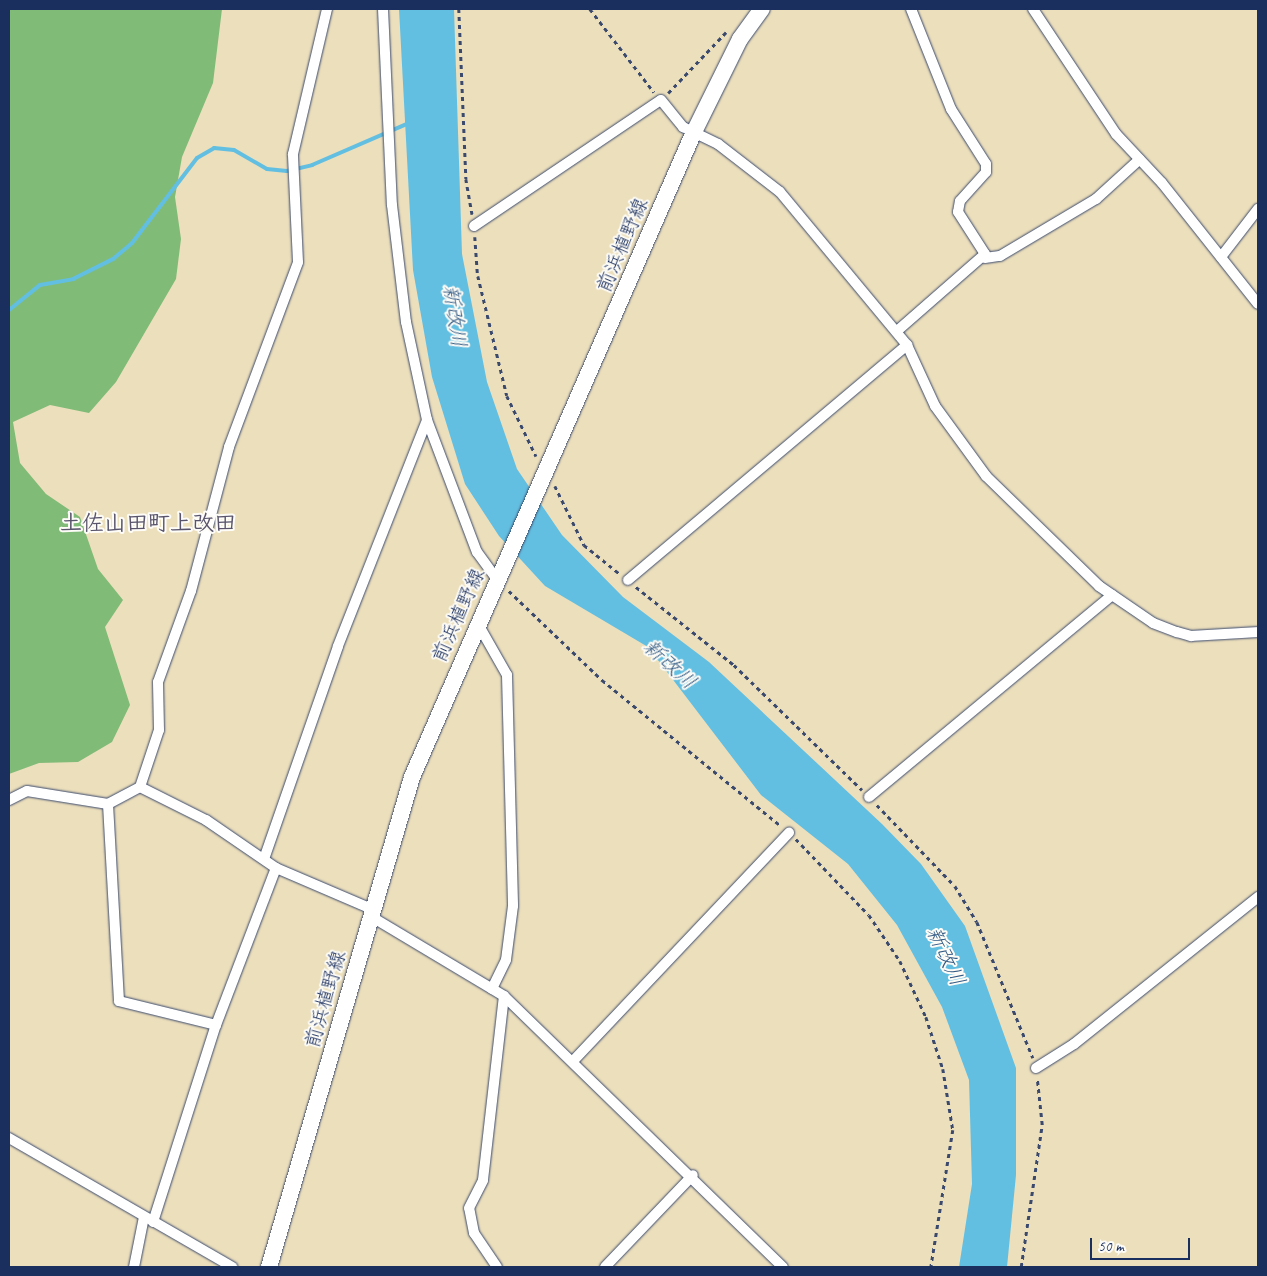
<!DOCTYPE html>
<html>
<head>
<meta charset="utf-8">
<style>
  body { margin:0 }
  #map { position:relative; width:1267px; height:1276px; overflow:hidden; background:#ecdfbc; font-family:Caveat,"Klee One",sans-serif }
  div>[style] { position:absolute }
  .forest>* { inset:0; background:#81bb78 }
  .water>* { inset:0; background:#63bfe1 }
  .stream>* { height:4px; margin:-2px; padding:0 2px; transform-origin:2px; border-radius:2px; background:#63bfe1 }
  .path>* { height:2.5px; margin-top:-1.25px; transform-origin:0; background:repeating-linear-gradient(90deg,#3a496c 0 4px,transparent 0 8px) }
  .roads { filter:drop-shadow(0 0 1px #3a496c) drop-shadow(0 0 1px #3a496c) }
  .minor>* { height:10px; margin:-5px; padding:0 5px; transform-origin:5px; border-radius:5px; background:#fff }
  .primary>* { height:16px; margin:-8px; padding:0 8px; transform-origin:8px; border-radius:8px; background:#fff }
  span { translate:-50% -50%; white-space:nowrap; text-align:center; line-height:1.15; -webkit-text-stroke:4px #fdfcf7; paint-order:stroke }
  .street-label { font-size:20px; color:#1b2f5e }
  .water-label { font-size:21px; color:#315a85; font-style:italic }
  .quarter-label { font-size:22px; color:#59546c; font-weight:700 }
  .frame { position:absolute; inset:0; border:10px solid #1b2f5e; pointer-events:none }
  .scale { position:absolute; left:1090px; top:1238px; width:100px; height:22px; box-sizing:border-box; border:2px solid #1b2f5e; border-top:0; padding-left:6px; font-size:15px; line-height:18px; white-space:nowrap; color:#1b2f5e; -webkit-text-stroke:4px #fdfcf7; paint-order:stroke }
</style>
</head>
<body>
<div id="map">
  <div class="forest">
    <div style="clip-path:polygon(9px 9px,222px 9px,213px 83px,182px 157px,175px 197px,181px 239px,176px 279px,116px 382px,89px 413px,50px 405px,13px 422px,20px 463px,46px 494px,80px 517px,98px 569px,123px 600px,105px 627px,130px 705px,112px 742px,78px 762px,39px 763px,9px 774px)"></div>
  </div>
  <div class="water">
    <div style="clip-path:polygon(399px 9px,454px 9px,462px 254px,487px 382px,517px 469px,562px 535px,623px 597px,709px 662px,882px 824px,921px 864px,965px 926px,1016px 1068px,1016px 1175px,1007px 1267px,959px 1267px,972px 1184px,969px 1080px,942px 1007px,897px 925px,848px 864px,761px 795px,648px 647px,545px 586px,499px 536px,465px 484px,432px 377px,413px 270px)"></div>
  </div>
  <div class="stream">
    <div style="left:9px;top:310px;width:40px;rotate:-39deg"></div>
    <div style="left:40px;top:285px;width:34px;rotate:-10deg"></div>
    <div style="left:73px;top:279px;width:45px;rotate:-26.6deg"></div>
    <div style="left:113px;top:259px;width:25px;rotate:-40deg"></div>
    <div style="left:132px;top:243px;width:107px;rotate:-52.6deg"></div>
    <div style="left:197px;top:158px;width:20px;rotate:-30deg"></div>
    <div style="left:214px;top:148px;width:20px;rotate:6deg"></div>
    <div style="left:234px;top:150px;width:38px;rotate:30deg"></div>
    <div style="left:267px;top:169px;width:20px;rotate:6deg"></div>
    <div style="left:287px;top:171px;width:26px;rotate:-13deg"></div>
    <div style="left:312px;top:165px;width:106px;rotate:-23.4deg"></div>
  </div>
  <div class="path">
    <div style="left:459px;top:9px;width:170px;rotate:87.6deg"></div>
    <div style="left:466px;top:179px;width:36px;rotate:80deg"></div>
    <div style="left:590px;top:9px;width:105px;rotate:52.4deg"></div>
    <div style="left:668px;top:93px;width:84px;rotate:-46.4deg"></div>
    <div style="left:475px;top:237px;width:39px;rotate:86deg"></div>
    <div style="left:478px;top:276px;width:123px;rotate:76.4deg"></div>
    <div style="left:507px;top:396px;width:67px;rotate:64.2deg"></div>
    <div style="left:555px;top:486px;width:66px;rotate:63.8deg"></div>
    <div style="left:584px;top:545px;width:46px;rotate:38.9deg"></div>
    <div style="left:636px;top:587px;width:125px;rotate:38.5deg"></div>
    <div style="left:734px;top:665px;width:179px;rotate:44.3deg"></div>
    <div style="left:509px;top:591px;width:129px;rotate:43.7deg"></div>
    <div style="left:602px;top:680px;width:231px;rotate:39.2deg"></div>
    <div style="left:877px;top:805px;width:112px;rotate:46.1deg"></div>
    <div style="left:955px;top:886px;width:42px;rotate:58.6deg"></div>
    <div style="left:977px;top:922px;width:147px;rotate:67.6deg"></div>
    <div style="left:796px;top:839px;width:105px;rotate:46.2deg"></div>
    <div style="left:869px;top:915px;width:55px;rotate:56deg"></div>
    <div style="left:900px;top:961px;width:62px;rotate:65.1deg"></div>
    <div style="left:926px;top:1017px;width:55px;rotate:71.9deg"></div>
    <div style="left:943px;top:1069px;width:62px;rotate:80.7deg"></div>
    <div style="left:953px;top:1130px;width:139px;rotate:99.1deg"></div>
    <div style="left:1021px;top:1267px;width:144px;rotate:-81.6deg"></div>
    <div style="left:1042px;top:1125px;width:47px;rotate:-96.1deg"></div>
  </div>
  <div class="roads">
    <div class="minor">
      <div style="left:383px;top:9px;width:196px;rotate:87.4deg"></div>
      <div style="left:392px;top:205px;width:118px;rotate:83.2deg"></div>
      <div style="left:406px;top:322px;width:100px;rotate:77.9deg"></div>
      <div style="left:427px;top:420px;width:141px;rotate:69.3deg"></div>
      <div style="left:477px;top:552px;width:37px;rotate:54deg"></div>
      <div style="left:1033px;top:9px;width:150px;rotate:56.4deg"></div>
      <div style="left:1116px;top:134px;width:67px;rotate:46.8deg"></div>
      <div style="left:1162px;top:183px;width:154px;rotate:51.6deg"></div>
      <div style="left:474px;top:226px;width:225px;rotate:-34deg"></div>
      <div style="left:661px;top:100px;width:35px;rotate:51deg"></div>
      <div style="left:683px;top:127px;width:39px;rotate:26deg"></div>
      <div style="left:718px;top:144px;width:78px;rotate:37.7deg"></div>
      <div style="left:780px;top:192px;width:199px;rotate:50.3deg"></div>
      <div style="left:907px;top:345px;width:67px;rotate:65.3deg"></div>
      <div style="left:935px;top:406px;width:87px;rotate:53.9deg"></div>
      <div style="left:986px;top:476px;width:158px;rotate:44.2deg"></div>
      <div style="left:1099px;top:586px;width:65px;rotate:34.4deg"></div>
      <div style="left:1153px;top:623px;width:26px;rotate:21deg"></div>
      <div style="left:1177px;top:632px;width:15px;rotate:16deg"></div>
      <div style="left:1191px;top:636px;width:67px;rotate:-3.4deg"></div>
      <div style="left:1221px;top:257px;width:61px;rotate:-52.4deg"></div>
      <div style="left:985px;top:258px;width:15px;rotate:-8deg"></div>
      <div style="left:1000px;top:256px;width:112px;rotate:-30.7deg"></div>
      <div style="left:1096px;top:199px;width:59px;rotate:-42.3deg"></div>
      <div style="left:897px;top:331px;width:117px;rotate:-41.2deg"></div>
      <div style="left:985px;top:254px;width:50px;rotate:-122.7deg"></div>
      <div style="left:958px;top:212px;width:11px;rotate:-80deg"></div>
      <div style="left:960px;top:201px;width:39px;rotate:-48deg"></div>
      <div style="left:986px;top:172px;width:8px;rotate:-90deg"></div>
      <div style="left:986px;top:164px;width:65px;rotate:-122.5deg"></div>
      <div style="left:951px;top:109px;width:108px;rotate:-111.8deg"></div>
      <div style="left:628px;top:580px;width:365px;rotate:-40.1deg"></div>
      <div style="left:478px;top:624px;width:59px;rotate:60.4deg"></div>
      <div style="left:507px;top:675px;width:231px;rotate:88.5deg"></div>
      <div style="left:513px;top:906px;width:54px;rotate:97.4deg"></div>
      <div style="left:506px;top:960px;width:32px;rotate:116deg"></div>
      <div style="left:140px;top:787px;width:74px;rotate:26.6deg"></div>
      <div style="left:206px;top:820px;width:85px;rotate:34.4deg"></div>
      <div style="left:276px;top:868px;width:107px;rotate:23.2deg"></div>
      <div style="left:869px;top:797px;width:316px;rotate:-39.7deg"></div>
      <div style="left:9px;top:800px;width:20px;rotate:-27deg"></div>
      <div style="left:27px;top:791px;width:82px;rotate:9.1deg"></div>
      <div style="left:264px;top:859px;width:225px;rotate:-70.8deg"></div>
      <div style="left:338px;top:646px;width:243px;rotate:-68.5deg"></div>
      <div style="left:372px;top:917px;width:154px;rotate:30.9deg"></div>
      <div style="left:504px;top:996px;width:389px;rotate:44.2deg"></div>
      <div style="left:216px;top:1025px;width:100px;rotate:-166.1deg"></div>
      <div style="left:119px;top:1001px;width:197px;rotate:-93.2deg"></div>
      <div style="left:108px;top:804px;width:36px;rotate:-28deg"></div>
      <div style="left:140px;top:787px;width:60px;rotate:-71.6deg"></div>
      <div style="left:159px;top:730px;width:48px;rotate:-91.2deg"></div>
      <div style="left:158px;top:682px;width:97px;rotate:-70.1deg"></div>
      <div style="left:191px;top:591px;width:149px;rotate:-75.2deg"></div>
      <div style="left:229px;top:447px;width:197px;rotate:-69.5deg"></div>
      <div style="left:298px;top:262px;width:108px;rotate:-92.7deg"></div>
      <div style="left:293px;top:154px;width:149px;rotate:-76.8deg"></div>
      <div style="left:574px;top:1060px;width:313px;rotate:-46.6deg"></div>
      <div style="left:1036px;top:1068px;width:45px;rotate:-32.3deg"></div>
      <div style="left:1074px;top:1044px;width:236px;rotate:-38.6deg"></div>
      <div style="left:9px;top:1138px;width:258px;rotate:30deg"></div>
      <div style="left:153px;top:1222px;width:207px;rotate:-72.3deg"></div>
      <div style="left:216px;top:1025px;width:168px;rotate:-69.1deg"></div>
      <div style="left:134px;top:1267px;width:51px;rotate:-78.7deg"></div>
      <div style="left:497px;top:1267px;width:41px;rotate:-124.1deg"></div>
      <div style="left:474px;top:1233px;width:25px;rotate:-101deg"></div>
      <div style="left:469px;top:1208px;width:31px;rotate:-63deg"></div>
      <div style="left:483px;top:1180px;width:185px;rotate:-83.5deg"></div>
      <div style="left:605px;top:1267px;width:127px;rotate:-46.3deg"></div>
    </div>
    <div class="primary">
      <div style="left:269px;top:1267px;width:510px;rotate:-73.73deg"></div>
      <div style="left:412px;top:777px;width:702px;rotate:-66.39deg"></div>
      <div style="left:693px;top:134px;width:106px;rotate:-63.7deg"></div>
      <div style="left:740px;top:39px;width:37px;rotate:-54deg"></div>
    </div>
  </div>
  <div class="street-label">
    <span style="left:622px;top:245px;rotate:-67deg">前浜植野線</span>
    <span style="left:458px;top:615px;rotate:-66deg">前浜植野線</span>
    <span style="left:325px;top:999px;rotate:-74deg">前浜植野線</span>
  </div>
  <div class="water-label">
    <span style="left:455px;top:316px;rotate:82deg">新改川</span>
    <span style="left:670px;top:664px;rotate:42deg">新改川</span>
    <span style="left:946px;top:956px;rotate:65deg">新改川</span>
  </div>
  <div class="quarter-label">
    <span style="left:148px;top:524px">土佐山田町上改田</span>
  </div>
  <div class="frame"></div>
  <div class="scale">50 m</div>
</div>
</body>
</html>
